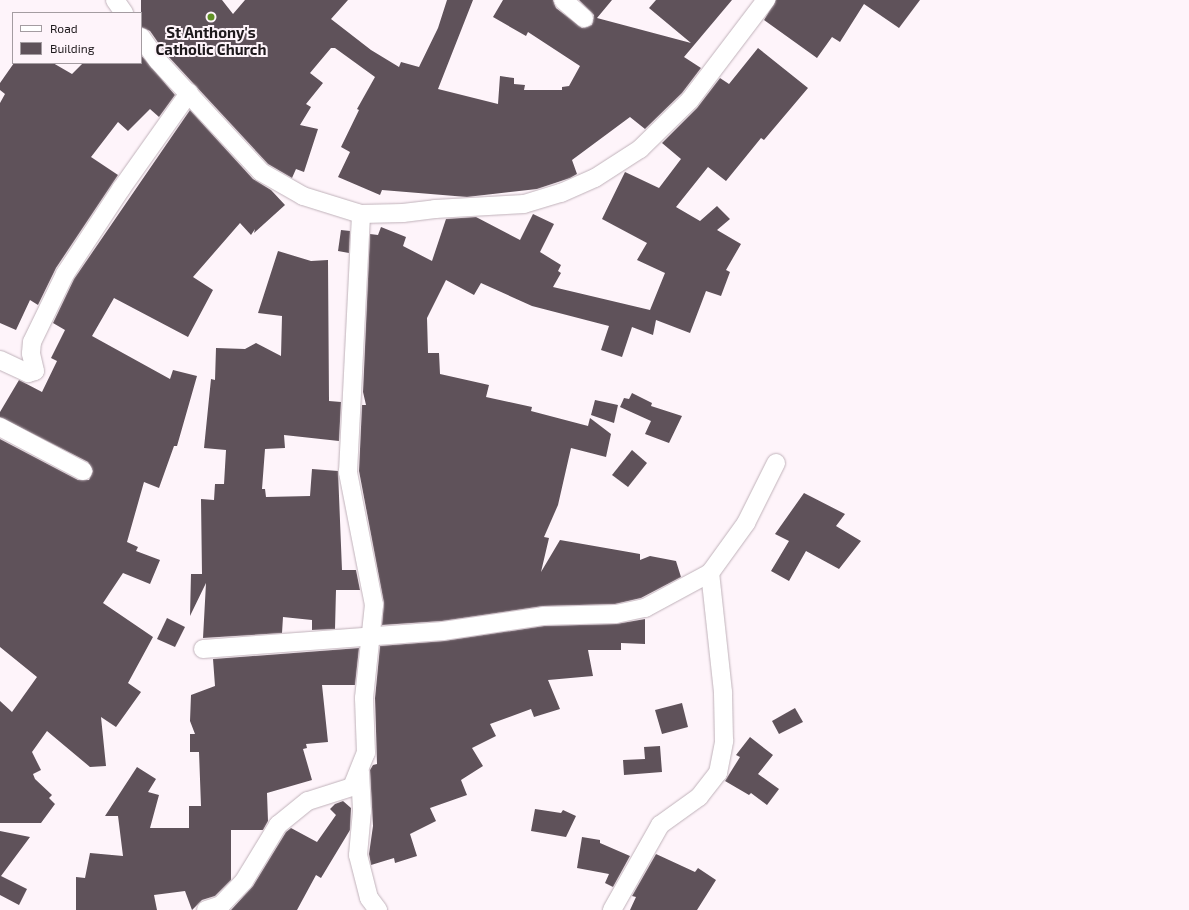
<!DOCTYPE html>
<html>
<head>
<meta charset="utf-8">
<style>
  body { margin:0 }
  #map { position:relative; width:1189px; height:910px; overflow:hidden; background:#fef4fa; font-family:"Exo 2",sans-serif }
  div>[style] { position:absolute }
  .building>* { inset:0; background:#5f525a }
  .roads { filter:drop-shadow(0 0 1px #c0b2ba) drop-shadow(0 0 1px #c0b2ba) }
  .street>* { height:18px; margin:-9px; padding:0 9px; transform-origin:9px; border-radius:9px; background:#fff }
  .dots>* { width:11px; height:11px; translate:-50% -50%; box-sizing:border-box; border:2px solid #fef4fa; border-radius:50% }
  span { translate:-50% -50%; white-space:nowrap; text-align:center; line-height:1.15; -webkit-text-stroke:4px #fef4fa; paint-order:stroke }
  .poi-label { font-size:15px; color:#1e191c; font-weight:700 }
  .legend { position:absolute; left:12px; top:12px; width:130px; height:52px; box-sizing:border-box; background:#fef4fa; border:1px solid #a49ca1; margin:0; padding:5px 7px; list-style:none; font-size:12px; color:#1e191c }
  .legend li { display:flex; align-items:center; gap:8px; height:20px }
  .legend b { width:20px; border:1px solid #a49ca1 }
</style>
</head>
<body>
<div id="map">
  <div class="building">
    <div style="clip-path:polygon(141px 0,222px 0,233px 14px,245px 0,348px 0,331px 19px,371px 50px,399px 67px,401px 62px,419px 67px,438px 28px,447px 0,473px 0,438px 89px,498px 104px,500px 76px,514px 78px,514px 84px,525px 85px,524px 90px,562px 90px,562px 87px,569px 86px,580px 66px,528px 32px,526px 36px,493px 17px,503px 0,553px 0,556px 8px,582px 28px,592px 25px,594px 15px,579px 0,612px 0,597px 18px,691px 43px,649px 8px,656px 0,732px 0,684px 57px,701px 68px,682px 93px,645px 129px,630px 117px,572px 160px,577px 174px,570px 178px,537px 189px,467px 197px,382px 190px,380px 195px,338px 177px,350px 152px,341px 147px,359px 110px,357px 109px,375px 77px,335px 48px,331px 48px,310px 73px,323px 83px,306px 104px,311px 107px,300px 125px,318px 129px,304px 172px,296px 169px,292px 178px,268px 164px,166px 54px,150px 31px,141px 27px)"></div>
    <div style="clip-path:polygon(776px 0,920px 0,899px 28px,864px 4px,840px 42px,832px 37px,817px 58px,764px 20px)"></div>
    <div style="clip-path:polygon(758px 48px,808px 88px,764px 140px,761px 138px,726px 181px,708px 167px,676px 207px,700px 221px,717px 206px,730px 219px,717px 230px,741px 244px,726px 270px,730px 272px,721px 296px,706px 291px,690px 333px,656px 320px,653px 335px,632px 327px,622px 357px,601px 350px,609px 326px,532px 306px,481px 283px,474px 295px,446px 280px,427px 318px,428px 353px,439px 353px,440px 374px,489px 385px,486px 397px,532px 407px,531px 411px,588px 426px,590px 418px,611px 434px,606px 457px,571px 448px,558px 505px,544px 537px,549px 538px,541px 572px,560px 540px,640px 554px,640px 560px,650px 556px,676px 561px,681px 577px,641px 598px,615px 604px,543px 606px,442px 621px,382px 625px,384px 603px,359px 471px,362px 405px,366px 405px,363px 392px,370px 234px,378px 235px,381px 227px,406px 237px,403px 246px,432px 261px,446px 219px,476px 217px,520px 240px,533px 214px,554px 224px,540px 252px,561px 265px,558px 271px,561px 273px,553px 287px,650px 310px,665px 273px,637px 260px,647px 243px,602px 219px,625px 172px,659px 188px,681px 159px,662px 143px,697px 108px,720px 78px,729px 84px)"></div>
    <div style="clip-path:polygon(141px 55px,175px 95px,159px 117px,150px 109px,128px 131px,118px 122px,91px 157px,118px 175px,56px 268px,38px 305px,30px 300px,16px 330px,0 323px,0 103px,5px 94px,0 90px,0 83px,14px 63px,53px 63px,72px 74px,83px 63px,141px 63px)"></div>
    <div style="clip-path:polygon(190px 110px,253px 179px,271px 190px,285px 205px,254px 233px,255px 229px,251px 235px,240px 223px,193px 277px,213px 290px,188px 337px,114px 298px,92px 336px,170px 379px,173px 370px,197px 376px,177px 446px,174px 446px,159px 488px,144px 482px,127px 542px,138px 547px,136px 551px,160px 560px,150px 584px,123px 573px,103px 603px,153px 637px,128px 683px,141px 692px,116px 727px,101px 717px,106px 766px,90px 767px,47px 731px,32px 752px,41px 770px,33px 774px,35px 779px,52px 795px,49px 798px,55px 804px,41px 823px,0 823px,0 701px,12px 712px,37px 677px,0 647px,0 439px,78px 480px,89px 480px,93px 471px,88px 462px,0 417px,0 412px,19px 380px,42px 392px,57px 361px,51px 358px,65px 330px,53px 323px,74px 279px)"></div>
    <div style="clip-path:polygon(341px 230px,350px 231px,349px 253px,338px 251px)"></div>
    <div style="clip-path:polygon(278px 251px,311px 261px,328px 260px,329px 401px,341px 402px,339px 441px,284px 435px,285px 448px,265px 449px,262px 489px,265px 489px,266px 497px,310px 496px,312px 469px,338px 471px,342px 570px,356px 570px,360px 590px,336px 590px,335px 629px,312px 630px,312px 620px,283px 617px,282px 633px,203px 638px,206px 583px,190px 616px,191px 574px,202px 574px,201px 499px,214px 500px,215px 484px,224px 484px,226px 450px,204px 448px,211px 379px,215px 380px,216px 348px,245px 349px,256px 343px,281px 356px,282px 316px,258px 313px)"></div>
    <div style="clip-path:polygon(632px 393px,652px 403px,651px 406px,682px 416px,669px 443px,645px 434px,651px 421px,620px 407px,624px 398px,629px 399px)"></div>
    <div style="clip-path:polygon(595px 400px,618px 405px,614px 423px,591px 415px)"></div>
    <div style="clip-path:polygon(632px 450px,647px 463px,628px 487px,612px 475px)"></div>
    <div style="clip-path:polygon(804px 493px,845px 514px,836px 526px,861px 541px,839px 569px,806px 551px,789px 581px,771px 571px,789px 541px,775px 534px)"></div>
    <div style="clip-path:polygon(167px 618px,185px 627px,175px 647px,157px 639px)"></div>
    <div style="clip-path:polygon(645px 619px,645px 644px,621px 643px,621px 650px,588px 650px,593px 676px,548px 680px,560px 709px,534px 717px,531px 709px,490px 724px,496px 736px,472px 748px,483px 766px,461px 780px,467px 795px,430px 808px,436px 821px,410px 834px,417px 856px,395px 863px,394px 858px,371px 865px,369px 854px,373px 826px,370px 770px,373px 765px,377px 764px,375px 698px,380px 646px,444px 641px,544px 626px,616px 624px)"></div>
    <div style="clip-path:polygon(359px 648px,355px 685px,322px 685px,328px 742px,306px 744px,307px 748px,303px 749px,312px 780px,267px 793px,268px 821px,263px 830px,231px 830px,231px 880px,215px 896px,202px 900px,192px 910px,185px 891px,154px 895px,157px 910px,76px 910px,76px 877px,85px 878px,90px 853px,123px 856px,118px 816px,105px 816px,137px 767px,156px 779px,148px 792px,159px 795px,150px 828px,189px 828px,189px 806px,201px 806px,199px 752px,190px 752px,190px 734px,195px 734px,190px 721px,191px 695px,215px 686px,213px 659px)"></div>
    <div style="clip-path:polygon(682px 703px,688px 727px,662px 734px,655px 710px)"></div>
    <div style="clip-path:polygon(795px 708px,803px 722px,779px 734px,772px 721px)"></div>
    <div style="clip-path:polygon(750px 737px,773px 755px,758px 774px,779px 789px,767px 805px,751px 793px,749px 795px,725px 781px,740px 757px,736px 755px)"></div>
    <div style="clip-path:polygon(660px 746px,662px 772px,624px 775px,623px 760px,645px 759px,644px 747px)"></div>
    <div style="clip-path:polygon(343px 801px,351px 808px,350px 830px,321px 878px,316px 875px,297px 910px,231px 910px,253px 886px,286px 832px,291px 828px,317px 842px,336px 815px,330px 809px,335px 804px)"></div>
    <div style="clip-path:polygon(535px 809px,561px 813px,563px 810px,576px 816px,566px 837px,531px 831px)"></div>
    <div style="clip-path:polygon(0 831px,30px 837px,1px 876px,27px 889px,19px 905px,0 895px)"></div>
    <div style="clip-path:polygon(582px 837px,600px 840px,600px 843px,630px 856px,613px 887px,605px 883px,609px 874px,577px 868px)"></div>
    <div style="clip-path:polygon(656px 854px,695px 872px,698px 868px,716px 880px,697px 910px,630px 910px,636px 897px,632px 896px)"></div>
  </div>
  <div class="roads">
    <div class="street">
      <div style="left:115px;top:0;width:16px;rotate:55deg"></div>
      <div style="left:563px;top:0;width:28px;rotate:41deg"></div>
      <div style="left:141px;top:37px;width:29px;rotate:55deg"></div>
      <div style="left:158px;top:61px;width:151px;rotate:47.1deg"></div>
      <div style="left:261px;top:172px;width:48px;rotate:29.7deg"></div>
      <div style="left:303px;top:196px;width:61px;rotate:17.2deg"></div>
      <div style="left:361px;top:214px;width:42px;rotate:-1.4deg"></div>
      <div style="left:403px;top:213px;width:32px;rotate:-7deg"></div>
      <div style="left:435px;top:209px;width:89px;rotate:-3.2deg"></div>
      <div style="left:524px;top:204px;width:39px;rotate:-17deg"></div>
      <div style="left:561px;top:193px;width:37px;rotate:-24deg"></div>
      <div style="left:595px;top:178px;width:54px;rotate:-32.8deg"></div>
      <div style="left:640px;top:149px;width:70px;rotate:-44.4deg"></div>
      <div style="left:690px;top:100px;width:126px;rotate:-52.8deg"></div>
      <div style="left:0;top:360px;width:31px;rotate:25deg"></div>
      <div style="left:28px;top:373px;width:7px;rotate:-16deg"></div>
      <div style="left:35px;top:371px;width:18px;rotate:-103deg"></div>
      <div style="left:31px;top:353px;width:11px;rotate:-85deg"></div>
      <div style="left:32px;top:342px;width:76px;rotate:-64.1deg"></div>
      <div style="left:65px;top:274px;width:102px;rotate:-56.6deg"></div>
      <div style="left:121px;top:189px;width:118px;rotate:-54.7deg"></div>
      <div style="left:0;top:427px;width:94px;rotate:27.9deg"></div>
      <div style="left:203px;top:649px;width:241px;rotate:-4.3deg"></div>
      <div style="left:443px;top:631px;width:101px;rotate:-8.5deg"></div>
      <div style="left:543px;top:616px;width:73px;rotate:-1.6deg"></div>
      <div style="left:616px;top:614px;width:30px;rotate:-12deg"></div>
      <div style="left:645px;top:608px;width:74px;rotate:-28.3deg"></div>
      <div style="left:710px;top:573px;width:62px;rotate:-54.2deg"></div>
      <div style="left:746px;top:523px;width:67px;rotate:-63.4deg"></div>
      <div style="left:360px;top:772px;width:39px;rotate:87deg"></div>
      <div style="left:362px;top:811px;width:44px;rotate:95.2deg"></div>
      <div style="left:358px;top:855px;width:44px;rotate:75.7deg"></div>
      <div style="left:369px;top:898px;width:15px;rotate:53deg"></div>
      <div style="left:206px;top:910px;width:16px;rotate:-18deg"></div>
      <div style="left:221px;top:905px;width:33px;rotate:-46deg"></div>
      <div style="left:244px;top:881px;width:66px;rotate:-58.7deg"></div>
      <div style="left:278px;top:825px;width:38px;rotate:-39deg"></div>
      <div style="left:308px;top:801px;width:46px;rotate:-17.7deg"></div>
      <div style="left:352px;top:787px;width:37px;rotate:-68deg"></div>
      <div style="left:366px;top:753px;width:55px;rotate:-92.1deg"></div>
      <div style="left:364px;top:698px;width:94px;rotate:-83.9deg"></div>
      <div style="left:374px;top:605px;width:136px;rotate:-101.1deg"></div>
      <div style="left:348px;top:472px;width:258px;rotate:-87.1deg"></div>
      <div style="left:612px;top:910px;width:98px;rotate:-60.5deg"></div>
      <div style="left:660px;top:825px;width:48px;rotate:-35.7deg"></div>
      <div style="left:699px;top:797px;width:31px;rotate:-52deg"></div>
      <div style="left:718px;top:773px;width:33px;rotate:-79deg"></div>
      <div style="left:724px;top:741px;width:49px;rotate:-91.2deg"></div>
      <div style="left:723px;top:692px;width:120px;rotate:-96.2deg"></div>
    </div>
  </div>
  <div class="dots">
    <div style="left:211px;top:17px;background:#619127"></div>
  </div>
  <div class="poi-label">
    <span style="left:211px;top:41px">St Anthony's<br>Catholic Church</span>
  </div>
  <ul class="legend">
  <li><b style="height:5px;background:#fff"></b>Road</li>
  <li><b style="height:11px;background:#5f525a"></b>Building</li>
  </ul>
</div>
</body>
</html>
